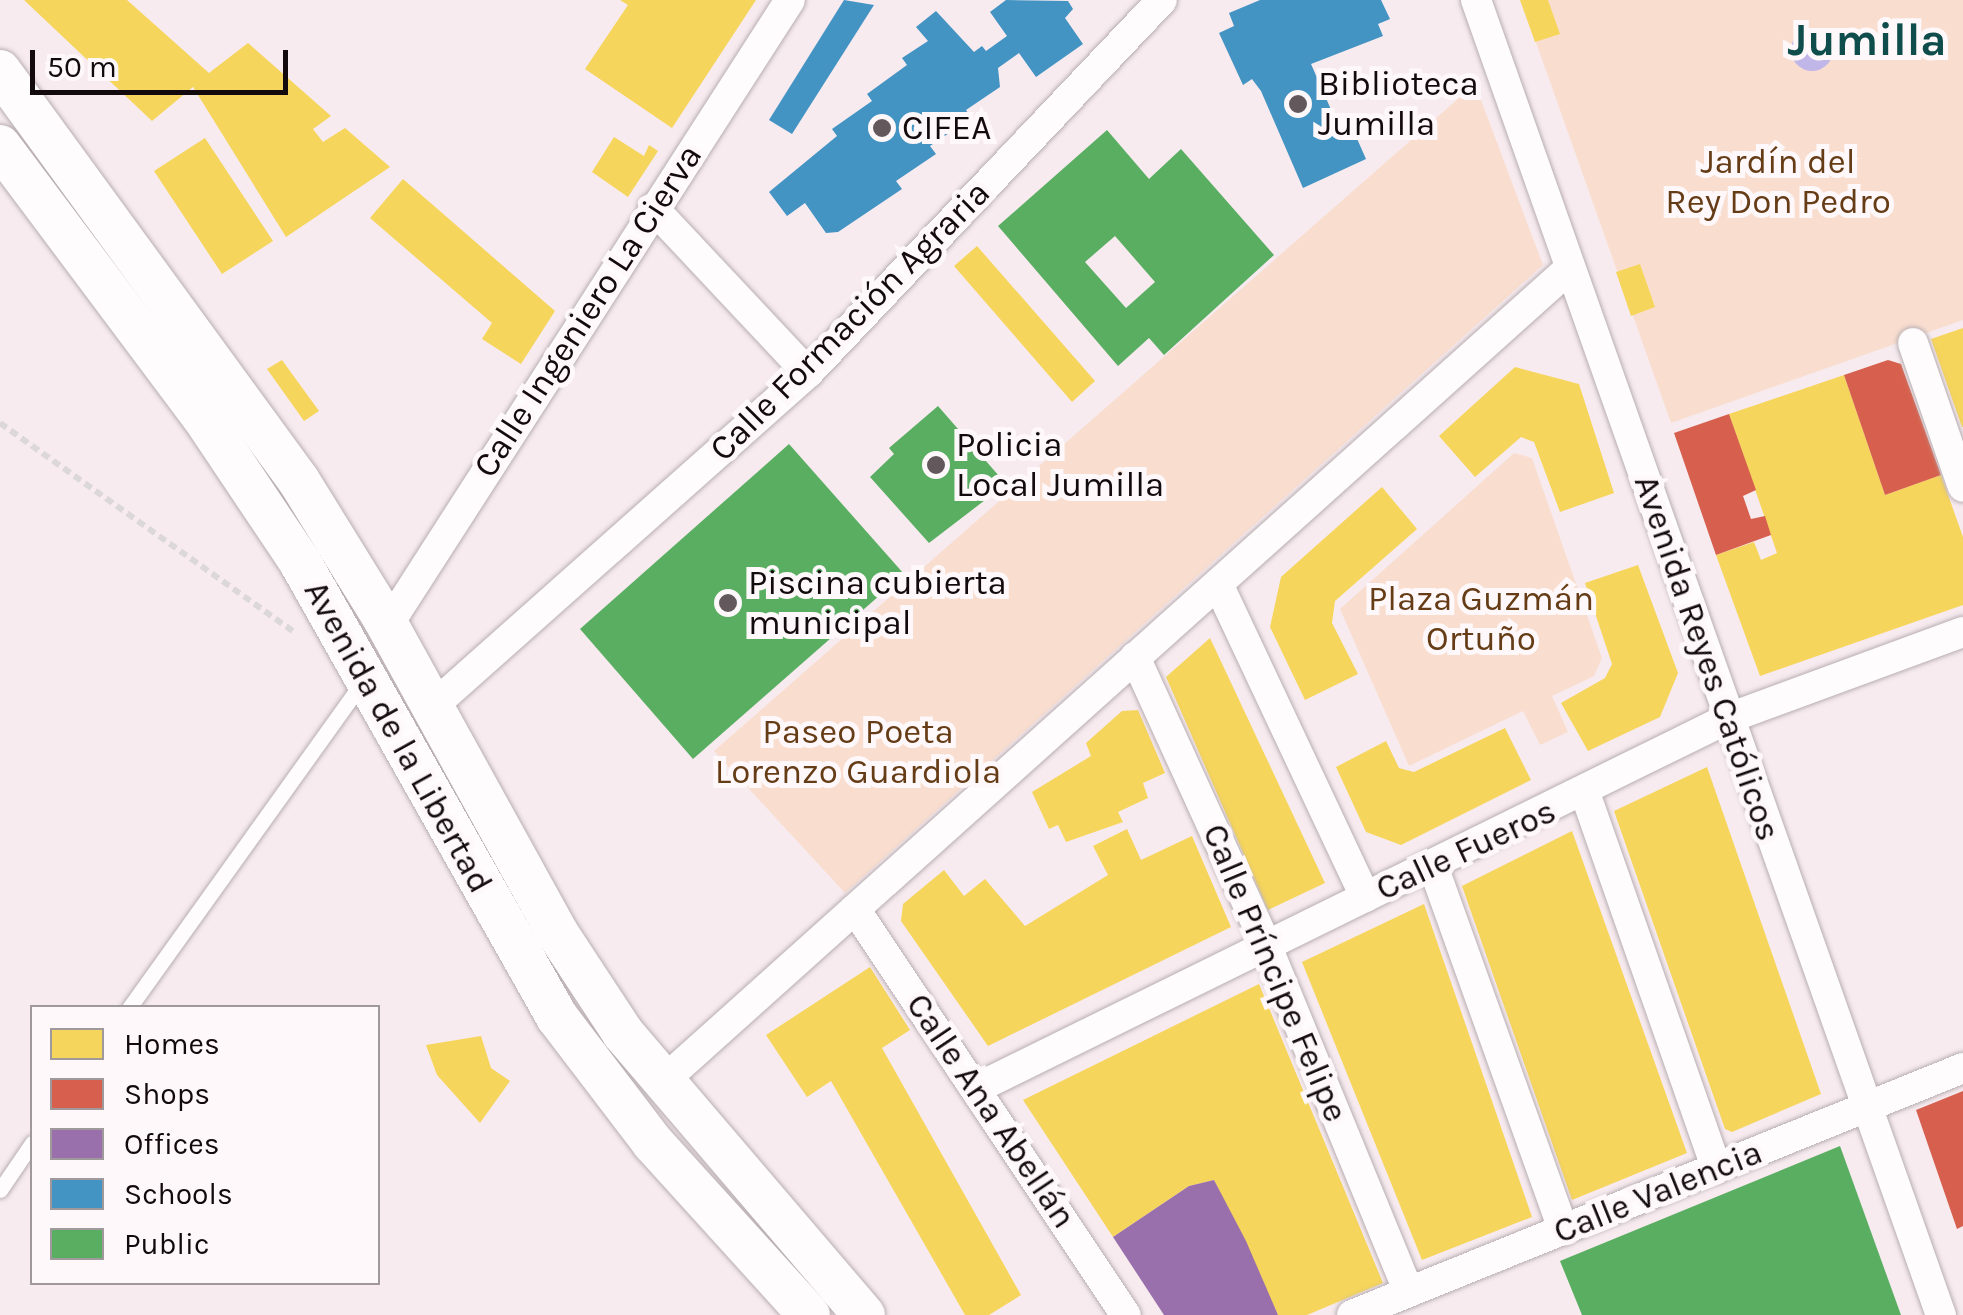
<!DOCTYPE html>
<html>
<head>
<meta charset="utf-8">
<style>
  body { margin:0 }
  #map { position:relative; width:1963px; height:1315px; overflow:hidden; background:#f7ebef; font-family:Karla,sans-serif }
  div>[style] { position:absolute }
  .green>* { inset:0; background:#f9ded0 }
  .water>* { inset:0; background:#c0b7e8 }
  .round { border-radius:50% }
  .homes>* { inset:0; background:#f6d55c }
  .shops>* { inset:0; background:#d6604d }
  .offices>* { inset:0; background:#9970ab }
  .schools>* { inset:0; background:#4393c3 }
  .public>* { inset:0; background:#5aae61 }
  .path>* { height:6px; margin-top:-3px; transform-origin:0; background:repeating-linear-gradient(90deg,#dcd7d9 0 8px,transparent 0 13px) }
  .roads { filter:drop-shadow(0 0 2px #b8aeb1) drop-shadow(0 0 2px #b8aeb1) }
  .lane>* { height:15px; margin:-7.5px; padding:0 7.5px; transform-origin:7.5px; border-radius:7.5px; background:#fefcfd }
  .street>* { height:30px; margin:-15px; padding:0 15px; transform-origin:15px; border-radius:15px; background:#fefcfd }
  .secondary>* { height:42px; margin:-21px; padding:0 21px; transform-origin:21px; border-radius:21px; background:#fefcfd }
  .dots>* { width:28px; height:28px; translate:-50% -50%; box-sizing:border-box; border:5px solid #fef8fa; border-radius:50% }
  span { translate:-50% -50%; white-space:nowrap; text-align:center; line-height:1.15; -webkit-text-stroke:10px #fef8fa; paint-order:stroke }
  .poi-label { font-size:35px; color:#130a0d }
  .left { translate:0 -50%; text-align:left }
  .park-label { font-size:35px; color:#653c16 }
  .street-label { font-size:35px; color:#130a0d }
  .district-label { font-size:45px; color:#0e4d4b; font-weight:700 }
  .legend { position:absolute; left:30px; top:1005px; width:350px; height:280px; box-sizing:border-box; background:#fef8fa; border:2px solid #a0999b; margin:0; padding:12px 18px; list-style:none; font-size:30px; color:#130a0d }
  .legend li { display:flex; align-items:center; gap:20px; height:50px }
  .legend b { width:50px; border:2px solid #a0999b }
  .scale { position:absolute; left:30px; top:50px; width:258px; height:45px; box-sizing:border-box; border:5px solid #130a0d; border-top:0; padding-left:12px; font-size:30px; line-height:35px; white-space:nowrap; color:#130a0d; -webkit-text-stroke:8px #fef8fa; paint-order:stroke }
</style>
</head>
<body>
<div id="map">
  <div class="green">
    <div style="clip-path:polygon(1521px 0,1963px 0,1963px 320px,1671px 423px)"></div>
    <div style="clip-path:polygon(1475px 84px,1543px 265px,845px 893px,714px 751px)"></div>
    <div style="clip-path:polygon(1514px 453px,1532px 458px,1602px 658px,1594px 676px,1552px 696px,1568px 732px,1540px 745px,1523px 711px,1409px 766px,1340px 609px)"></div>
  </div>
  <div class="water">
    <div class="round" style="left:1791px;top:29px;width:42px;height:42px"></div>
  </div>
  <div class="homes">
    <div style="clip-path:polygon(24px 0,127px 0,209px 73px,248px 43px,331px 116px,313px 129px,323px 142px,345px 128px,390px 167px,286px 237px,193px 87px,152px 121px)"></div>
    <div style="clip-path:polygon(620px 0,756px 0,672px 128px,585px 69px,628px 5px)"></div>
    <div style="clip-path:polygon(1520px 0,1548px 0,1560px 34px,1535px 42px)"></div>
    <div style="clip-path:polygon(614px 137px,644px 156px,649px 145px,658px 151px,628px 197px,592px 172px)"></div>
    <div style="clip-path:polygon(205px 138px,273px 241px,222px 274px,154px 171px)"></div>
    <div style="clip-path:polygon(403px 179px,555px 311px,521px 364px,482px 339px,492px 323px,370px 218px)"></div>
    <div style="clip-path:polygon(977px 246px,1095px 381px,1072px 402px,954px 266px)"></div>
    <div style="clip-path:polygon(1640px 264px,1655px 307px,1631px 316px,1616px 272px)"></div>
    <div style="clip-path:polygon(1963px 328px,1963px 427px,1962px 427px,1931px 339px)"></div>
    <div style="clip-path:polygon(282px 360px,319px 411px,304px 421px,267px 369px)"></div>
    <div style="clip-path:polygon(1515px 367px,1579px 384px,1614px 493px,1560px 512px,1534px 442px,1521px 437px,1475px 477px,1439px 436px)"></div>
    <div style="clip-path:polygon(1844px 375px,1885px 495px,1941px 475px,1963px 537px,1963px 605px,1760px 676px,1716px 555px,1754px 542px,1761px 560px,1777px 553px,1729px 414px)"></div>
    <div style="clip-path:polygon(1382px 487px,1417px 529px,1335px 601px,1332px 623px,1358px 674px,1305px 700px,1270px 627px,1281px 577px)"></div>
    <div style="clip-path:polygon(1638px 565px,1678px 673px,1660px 717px,1588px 751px,1561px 703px,1605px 678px,1612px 664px,1585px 583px)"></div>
    <div style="clip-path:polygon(1210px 638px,1325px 883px,1268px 910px,1166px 677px)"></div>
    <div style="clip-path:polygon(1138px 710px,1165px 773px,1143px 783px,1148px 798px,1118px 812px,1123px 822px,1066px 842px,1058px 825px,1049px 829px,1032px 792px,1091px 756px,1086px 743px,1122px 711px)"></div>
    <div style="clip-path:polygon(1505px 728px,1531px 780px,1401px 845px,1366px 832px,1336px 767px,1386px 741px,1399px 768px,1414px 772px)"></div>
    <div style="clip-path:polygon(1707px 767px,1821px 1094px,1732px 1132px,1725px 1129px,1614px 811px)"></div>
    <div style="clip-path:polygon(1127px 829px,1141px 860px,1192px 836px,1231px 927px,988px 1046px,901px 921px,903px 904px,944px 870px,964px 896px,985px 879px,1025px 926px,1108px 875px,1093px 846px)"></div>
    <div style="clip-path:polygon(1572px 831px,1687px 1153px,1572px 1200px,1462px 886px)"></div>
    <div style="clip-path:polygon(1424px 904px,1532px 1217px,1422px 1260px,1302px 962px)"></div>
    <div style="clip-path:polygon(870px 967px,910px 1030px,882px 1048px,1021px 1295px,989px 1315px,965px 1315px,831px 1081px,807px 1097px,766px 1035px)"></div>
    <div style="clip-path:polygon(1259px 984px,1383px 1283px,1307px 1315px,1278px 1315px,1214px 1180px,1189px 1186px,1113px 1237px,1023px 1100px)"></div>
    <div style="clip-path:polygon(481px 1036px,491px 1068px,510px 1081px,480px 1123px,437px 1075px,426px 1045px)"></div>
  </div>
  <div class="shops">
    <div style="clip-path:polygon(1888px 360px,1901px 364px,1941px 475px,1885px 495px,1844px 375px)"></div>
    <div style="clip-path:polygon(1729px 414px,1756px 490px,1743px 496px,1751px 519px,1765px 516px,1771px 535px,1716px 555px,1674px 433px)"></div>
    <div style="clip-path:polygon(1963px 1091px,1963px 1226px,1957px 1229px,1916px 1110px)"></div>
  </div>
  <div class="offices">
    <div style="clip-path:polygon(1214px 1180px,1246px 1241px,1278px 1315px,1164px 1315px,1113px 1237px,1189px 1186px)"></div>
  </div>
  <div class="schools">
    <div style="clip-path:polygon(844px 0,874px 5px,792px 134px,769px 120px)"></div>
    <div style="clip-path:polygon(1006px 0,1068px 1px,1073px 9px,1065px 18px,1083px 44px,1036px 77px,1019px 53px,998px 68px,1000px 87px,966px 110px,971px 118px,930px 146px,936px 154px,896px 181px,902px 189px,838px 232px,826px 233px,805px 203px,787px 216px,769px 192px,837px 136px,832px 129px,872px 101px,867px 94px,907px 65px,902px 58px,928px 41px,916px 27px,936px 11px,974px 52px,982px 46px,986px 51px,1007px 36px,990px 12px)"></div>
    <div style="clip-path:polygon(1260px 0,1381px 0,1390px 19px,1378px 24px,1383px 36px,1311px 64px,1336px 121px,1347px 116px,1366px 159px,1303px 188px,1261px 91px,1252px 79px,1243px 85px,1219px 33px,1234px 26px,1229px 13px)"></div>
  </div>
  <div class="public">
    <div style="clip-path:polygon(evenodd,1107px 130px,1149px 179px,1181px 149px,1274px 255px,1164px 355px,1149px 338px,1118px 366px,998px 226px,1107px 130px,1115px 236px,1155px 282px,1126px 308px,1085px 262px,1115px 236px)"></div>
    <div style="clip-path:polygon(938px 406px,1006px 484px,929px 543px,870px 477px,894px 454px,889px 448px)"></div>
    <div style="clip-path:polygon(789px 444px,904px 574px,693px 759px,580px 629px)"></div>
    <div style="clip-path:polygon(1840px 1146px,1901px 1315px,1582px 1315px,1560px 1261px)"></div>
  </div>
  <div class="path">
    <div style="left:0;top:423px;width:359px;rotate:35.4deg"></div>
  </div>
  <div class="roads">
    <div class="lane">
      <div style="left:129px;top:1008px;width:401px;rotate:-54.4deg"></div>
      <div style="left:0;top:1190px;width:57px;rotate:-55.8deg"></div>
    </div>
    <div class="street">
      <div style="left:1476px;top:0;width:1395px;rotate:70.53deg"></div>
      <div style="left:653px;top:208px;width:226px;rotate:46.8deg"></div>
      <div style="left:1913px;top:343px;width:152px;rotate:70.9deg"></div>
      <div style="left:1218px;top:584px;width:346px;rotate:64.8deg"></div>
      <div style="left:383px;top:617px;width:15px;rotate:-23deg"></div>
      <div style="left:397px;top:611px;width:726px;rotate:-57.25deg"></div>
      <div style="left:1135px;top:657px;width:315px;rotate:65.5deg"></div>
      <div style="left:1266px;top:944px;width:375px;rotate:67.7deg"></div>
      <div style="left:433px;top:706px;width:502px;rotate:-41.61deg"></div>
      <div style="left:808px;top:373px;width:514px;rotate:-46.5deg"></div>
      <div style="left:1585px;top:793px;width:398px;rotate:70.7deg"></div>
      <div style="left:1433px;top:866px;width:387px;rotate:70.3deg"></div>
      <div style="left:855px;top:909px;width:488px;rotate:56.3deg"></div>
      <div style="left:661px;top:1083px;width:1221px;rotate:-41.88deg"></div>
      <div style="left:977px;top:1088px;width:838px;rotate:-26.2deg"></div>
      <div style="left:1729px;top:718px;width:249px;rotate:-20.2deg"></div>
      <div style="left:1352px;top:1315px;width:659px;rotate:-22.01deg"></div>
    </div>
    <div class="secondary">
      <div style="left:0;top:71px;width:507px;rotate:53.9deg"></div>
      <div style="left:299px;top:481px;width:160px;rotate:58.3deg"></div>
      <div style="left:383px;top:617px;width:362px;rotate:61.1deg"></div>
      <div style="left:558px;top:934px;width:118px;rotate:56.7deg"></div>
      <div style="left:623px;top:1033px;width:371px;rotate:49.5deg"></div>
      <div style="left:0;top:146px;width:339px;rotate:53.2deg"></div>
      <div style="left:203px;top:417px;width:174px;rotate:56.2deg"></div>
      <div style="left:300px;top:562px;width:523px;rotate:60.54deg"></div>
      <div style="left:557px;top:1017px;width:158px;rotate:52.7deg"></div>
      <div style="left:653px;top:1143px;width:232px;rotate:47.8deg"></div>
    </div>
  </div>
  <div class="dots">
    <div style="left:1298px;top:104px;background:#63595c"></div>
    <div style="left:882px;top:128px;background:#63595c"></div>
    <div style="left:936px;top:465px;background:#63595c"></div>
    <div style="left:728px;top:603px;background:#63595c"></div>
  </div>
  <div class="poi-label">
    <span class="left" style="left:1318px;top:104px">Biblioteca<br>Jumilla</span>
    <span class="left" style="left:902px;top:128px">CIFEA</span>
    <span class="left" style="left:956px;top:465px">Policia<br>Local Jumilla</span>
    <span class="left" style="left:748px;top:603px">Piscina cubierta<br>municipal</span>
  </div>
  <div class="park-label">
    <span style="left:1778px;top:182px">Jardín del<br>Rey Don Pedro</span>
    <span style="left:1481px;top:619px">Plaza Guzmán<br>Ortuño</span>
    <span style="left:858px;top:752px">Paseo Poeta<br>Lorenzo Guardiola</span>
  </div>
  <div class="street-label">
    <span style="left:588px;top:311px;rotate:-57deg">Calle Ingeniero La Cierva</span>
    <span style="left:850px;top:321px;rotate:-45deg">Calle Formación Agraria</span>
    <span style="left:1707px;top:658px;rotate:71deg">Avenida Reyes Católicos</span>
    <span style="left:398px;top:737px;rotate:61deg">Avenida de la Libertad</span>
    <span style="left:1466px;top:850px;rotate:-25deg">Calle Fueros</span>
    <span style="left:1275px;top:973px;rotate:67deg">Calle Príncipe Felipe</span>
    <span style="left:991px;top:1111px;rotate:56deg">Calle Ana Abellán</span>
    <span style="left:1658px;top:1192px;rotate:-22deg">Calle Valencia</span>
  </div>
  <div class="district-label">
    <span style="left:1867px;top:41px">Jumilla</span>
  </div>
  <ul class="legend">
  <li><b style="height:28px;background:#f6d55c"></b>Homes</li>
  <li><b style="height:28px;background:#d6604d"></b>Shops</li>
  <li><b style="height:28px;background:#9970ab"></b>Offices</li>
  <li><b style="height:28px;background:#4393c3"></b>Schools</li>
  <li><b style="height:28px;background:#5aae61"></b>Public</li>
  </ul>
  <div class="scale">50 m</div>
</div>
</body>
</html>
